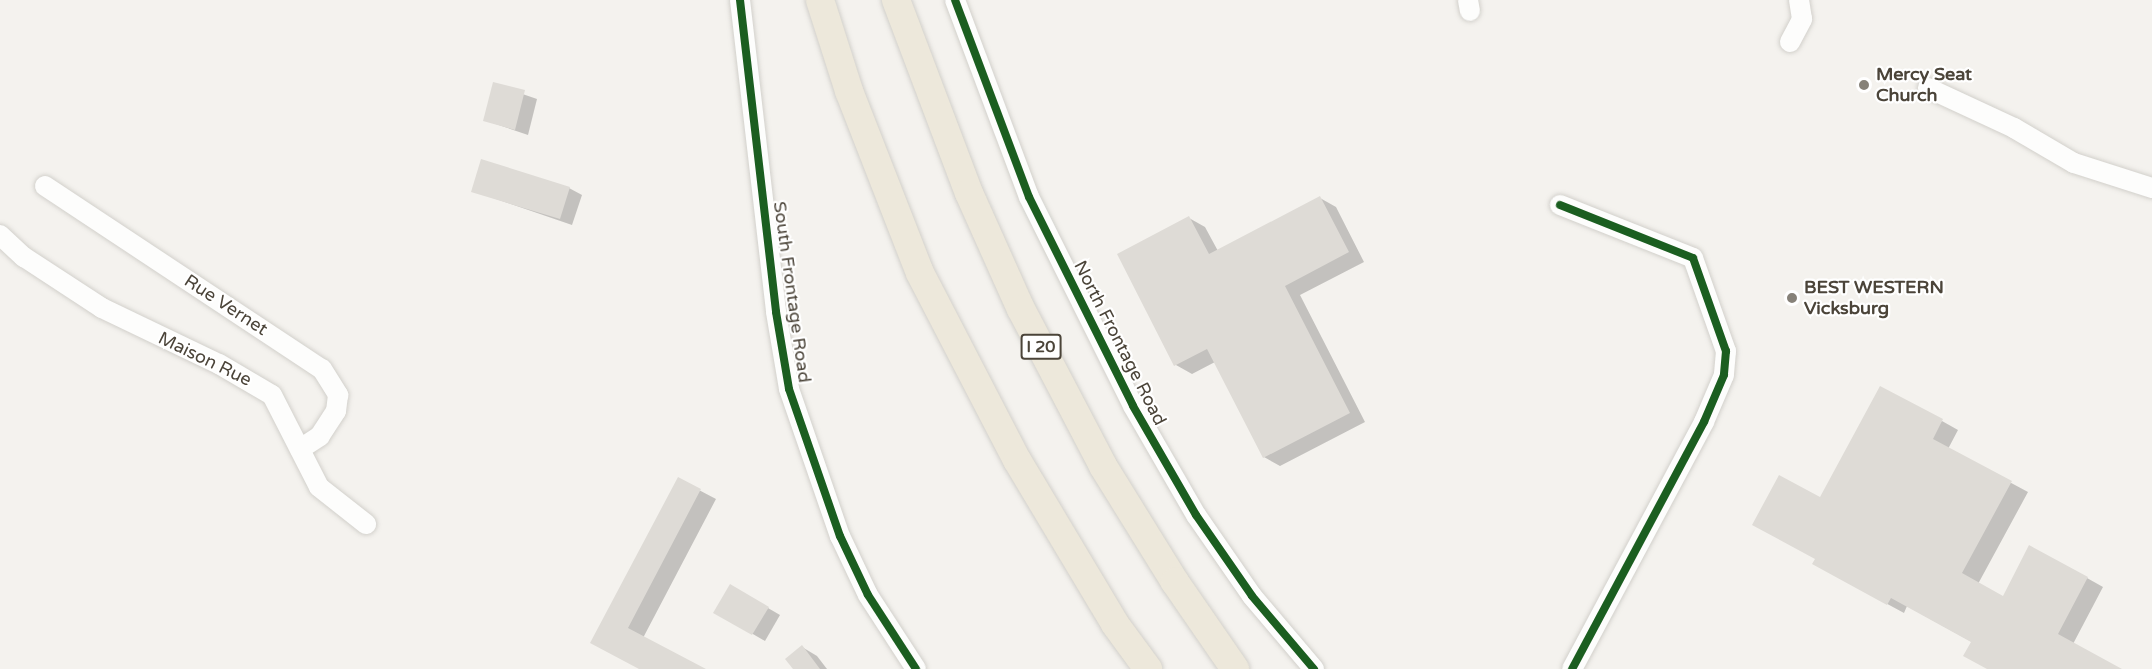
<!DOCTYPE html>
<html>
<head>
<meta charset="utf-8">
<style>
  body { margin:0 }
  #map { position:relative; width:2152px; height:669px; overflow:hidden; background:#f4f2ee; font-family:"Varela Round",sans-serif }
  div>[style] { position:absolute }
  .shadow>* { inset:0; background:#0003 }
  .building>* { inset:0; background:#dedbd6 }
  .roads { filter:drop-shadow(0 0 2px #d2d0cb) drop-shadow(0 0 2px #d2d0cb) }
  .minor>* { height:20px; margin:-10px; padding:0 10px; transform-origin:10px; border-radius:10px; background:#fdfdfc }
  .highway>* { height:28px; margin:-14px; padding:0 14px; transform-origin:14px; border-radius:14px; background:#ede8db }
  .cycleway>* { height:8px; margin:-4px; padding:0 4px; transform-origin:4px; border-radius:4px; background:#1b5e20 }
  .dots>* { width:16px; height:16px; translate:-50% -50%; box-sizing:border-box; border:3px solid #fff; border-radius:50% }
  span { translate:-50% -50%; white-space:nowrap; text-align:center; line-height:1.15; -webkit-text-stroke:4.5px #fff; paint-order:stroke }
  .shield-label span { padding:2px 4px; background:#fff; border:2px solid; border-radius:4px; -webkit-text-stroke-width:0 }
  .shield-label { font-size:16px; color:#4b4439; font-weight:700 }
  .poi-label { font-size:18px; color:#4b4439; font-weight:700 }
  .left { translate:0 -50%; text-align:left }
  .street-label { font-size:18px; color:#4b4439 }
</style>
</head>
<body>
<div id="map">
  <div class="shadow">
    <div style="clip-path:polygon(494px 84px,537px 99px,528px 135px,484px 120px)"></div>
    <div style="clip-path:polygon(569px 188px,582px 195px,572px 225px,473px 191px)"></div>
    <div style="clip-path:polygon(1320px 198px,1336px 207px,1364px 262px,1300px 295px,1365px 422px,1280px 466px,1264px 457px,1215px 362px,1192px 374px,1176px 365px,1189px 218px,1205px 227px,1218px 251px)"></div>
    <div style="clip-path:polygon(1942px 421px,1958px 430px,1948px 449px,2028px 492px,1978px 584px,2003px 598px,2087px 578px,2103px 587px,2073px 644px,2118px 669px,1989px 669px,1972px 642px,1907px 606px,1904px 613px,1830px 573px,1817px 559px,1820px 499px)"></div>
    <div style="clip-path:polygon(678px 479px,716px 499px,643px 638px,702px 669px,641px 669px,607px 651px)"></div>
    <div style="clip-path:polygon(730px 586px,780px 615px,765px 641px,715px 612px)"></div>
    <div style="clip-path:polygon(802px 647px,817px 656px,827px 669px,795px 669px)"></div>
  </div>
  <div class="building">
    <div style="clip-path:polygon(493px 82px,525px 90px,515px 130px,483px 121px)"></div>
    <div style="clip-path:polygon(481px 159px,570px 187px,560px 219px,471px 192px)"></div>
    <div style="clip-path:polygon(1320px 196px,1349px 252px,1285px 286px,1350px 413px,1263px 458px,1207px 349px,1174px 366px,1117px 254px,1189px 216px,1209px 254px)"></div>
    <div style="clip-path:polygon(1880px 386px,1943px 419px,1933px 439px,2012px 481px,1962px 573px,2003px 596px,2029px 545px,2088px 577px,2058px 634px,2122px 669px,1987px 669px,1963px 656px,1971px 642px,1891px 598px,1887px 605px,1812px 564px,1815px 559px,1752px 525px,1779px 475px,1820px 497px)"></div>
    <div style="clip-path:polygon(678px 477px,701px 489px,628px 628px,706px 669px,639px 669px,590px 643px)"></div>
    <div style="clip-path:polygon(730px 584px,769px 607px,752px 635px,713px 613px)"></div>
    <div style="clip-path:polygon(802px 645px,820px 669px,793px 669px,785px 659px)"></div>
  </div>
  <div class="roads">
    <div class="minor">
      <div style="left:740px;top:0;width:314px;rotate:83.4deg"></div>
      <div style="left:776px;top:312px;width:78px;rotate:80.4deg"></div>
      <div style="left:789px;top:389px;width:156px;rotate:70.9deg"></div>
      <div style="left:840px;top:536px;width:65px;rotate:64.6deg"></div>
      <div style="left:868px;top:595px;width:88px;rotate:57deg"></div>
      <div style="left:955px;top:0;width:210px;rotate:69.4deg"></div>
      <div style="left:1029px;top:197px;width:233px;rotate:63.5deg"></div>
      <div style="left:1133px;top:406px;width:126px;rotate:60deg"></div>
      <div style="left:1196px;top:515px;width:98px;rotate:55.3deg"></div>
      <div style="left:1252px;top:596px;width:96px;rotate:49.7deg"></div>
      <div style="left:1468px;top:0;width:11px;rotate:80deg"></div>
      <div style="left:1790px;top:42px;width:26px;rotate:-62deg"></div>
      <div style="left:1802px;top:19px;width:19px;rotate:-99deg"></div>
      <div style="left:1928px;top:88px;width:95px;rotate:24.9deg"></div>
      <div style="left:2014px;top:128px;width:69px;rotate:30.3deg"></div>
      <div style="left:2074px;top:163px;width:82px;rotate:17.8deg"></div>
      <div style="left:45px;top:186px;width:332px;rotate:33.5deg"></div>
      <div style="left:322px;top:369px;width:31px;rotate:58deg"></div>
      <div style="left:338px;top:395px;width:16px;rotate:97deg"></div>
      <div style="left:336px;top:411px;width:30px;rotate:123deg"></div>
      <div style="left:320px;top:436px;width:24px;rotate:147deg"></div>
      <div style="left:1560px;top:205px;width:143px;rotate:21.7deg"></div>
      <div style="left:1693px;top:258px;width:99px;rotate:70.5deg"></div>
      <div style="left:1726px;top:351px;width:24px;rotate:95deg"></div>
      <div style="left:1724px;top:375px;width:51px;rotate:113.1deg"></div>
      <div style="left:1704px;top:422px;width:280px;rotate:118.1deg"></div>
      <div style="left:0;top:235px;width:33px;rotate:43deg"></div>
      <div style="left:24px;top:257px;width:93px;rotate:33.2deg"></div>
      <div style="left:102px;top:308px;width:130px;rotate:25.6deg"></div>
      <div style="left:219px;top:364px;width:61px;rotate:30.3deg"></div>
      <div style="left:272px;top:395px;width:103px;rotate:62.9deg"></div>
      <div style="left:319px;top:487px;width:60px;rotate:38.2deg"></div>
    </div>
    <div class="highway">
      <div style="left:820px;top:0;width:96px;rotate:72.3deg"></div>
      <div style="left:849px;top:91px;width:195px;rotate:68.7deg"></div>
      <div style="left:920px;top:273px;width:211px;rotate:62.6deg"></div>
      <div style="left:1017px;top:460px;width:191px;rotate:59.1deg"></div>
      <div style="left:1115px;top:624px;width:56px;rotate:53.7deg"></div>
      <div style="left:896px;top:0;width:206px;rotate:69.3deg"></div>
      <div style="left:969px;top:193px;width:127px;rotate:65.9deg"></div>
      <div style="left:1021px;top:309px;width:177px;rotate:62.4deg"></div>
      <div style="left:1103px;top:466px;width:137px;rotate:58.2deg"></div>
      <div style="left:1175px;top:582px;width:106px;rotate:55.4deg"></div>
    </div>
  </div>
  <div class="cycleway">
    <div style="left:740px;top:0;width:314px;rotate:83.4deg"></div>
    <div style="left:776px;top:312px;width:78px;rotate:80.4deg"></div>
    <div style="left:789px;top:389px;width:156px;rotate:70.9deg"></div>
    <div style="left:840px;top:536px;width:65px;rotate:64.6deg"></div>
    <div style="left:868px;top:595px;width:88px;rotate:57deg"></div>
    <div style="left:955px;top:0;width:210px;rotate:69.4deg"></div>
    <div style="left:1029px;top:197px;width:233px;rotate:63.5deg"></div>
    <div style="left:1133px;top:406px;width:126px;rotate:60deg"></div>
    <div style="left:1196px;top:515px;width:98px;rotate:55.3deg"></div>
    <div style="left:1252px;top:596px;width:96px;rotate:49.7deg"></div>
    <div style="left:1560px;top:205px;width:143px;rotate:21.7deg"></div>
    <div style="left:1693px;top:258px;width:99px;rotate:70.5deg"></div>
    <div style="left:1726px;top:351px;width:24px;rotate:95deg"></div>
    <div style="left:1724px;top:375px;width:51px;rotate:113.1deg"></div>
    <div style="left:1704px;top:422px;width:280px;rotate:118.1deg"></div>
  </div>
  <div class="dots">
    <div style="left:1864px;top:85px;background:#868178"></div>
    <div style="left:1792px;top:298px;background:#868178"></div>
  </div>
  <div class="shield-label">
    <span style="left:1041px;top:347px">I 20</span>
  </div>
  <div class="poi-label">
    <span class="left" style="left:1876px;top:85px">Mercy Seat<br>Church</span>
    <span class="left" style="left:1804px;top:298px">BEST WESTERN<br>Vicksburg</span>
  </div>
  <div class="street-label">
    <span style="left:792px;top:292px;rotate:82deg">South Frontage Road</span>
    <span style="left:226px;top:305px;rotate:33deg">Rue Vernet</span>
    <span style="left:1120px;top:343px;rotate:63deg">North Frontage Road</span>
    <span style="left:205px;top:359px;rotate:26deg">Maison Rue</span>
  </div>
</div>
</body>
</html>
